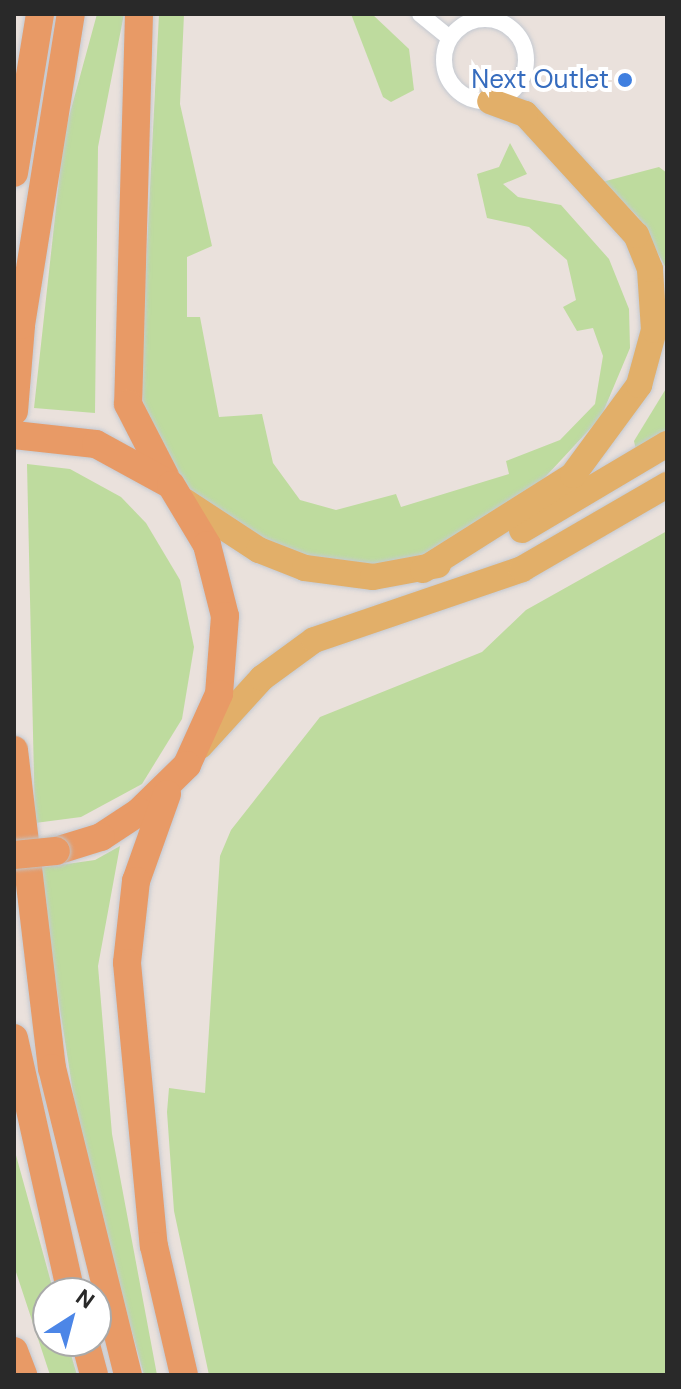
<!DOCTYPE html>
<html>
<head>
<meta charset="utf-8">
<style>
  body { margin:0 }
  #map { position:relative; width:681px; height:1389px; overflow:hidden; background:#eae1dc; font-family:"DM Sans",sans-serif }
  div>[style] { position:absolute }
  .green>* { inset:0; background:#bedb9e }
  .roads { filter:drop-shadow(0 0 2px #c4c9d1) drop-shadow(0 0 2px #c4c9d1) }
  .minor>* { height:16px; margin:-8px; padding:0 8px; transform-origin:8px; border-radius:8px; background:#fff }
  .minor>.ring { margin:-8px; padding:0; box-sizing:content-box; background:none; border:16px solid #fff; border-radius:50% }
  .primary>* { height:26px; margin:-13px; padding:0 13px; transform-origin:13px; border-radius:13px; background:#e2af69 }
  .trunk>* { height:28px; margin:-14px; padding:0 14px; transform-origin:14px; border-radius:14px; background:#e89a66 }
  .bridges { filter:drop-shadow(0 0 2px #c3c3c3) drop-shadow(0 0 2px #c3c3c3) }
  .trunk-bridge>* { height:28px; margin:-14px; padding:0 14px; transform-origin:14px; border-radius:14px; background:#e89a66 }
  .dots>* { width:22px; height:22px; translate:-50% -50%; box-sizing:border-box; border:4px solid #fff; border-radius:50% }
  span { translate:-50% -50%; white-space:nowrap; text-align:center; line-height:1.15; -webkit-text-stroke:8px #fff; paint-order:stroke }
  .shop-label { font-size:26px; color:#366cbe }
  .right { translate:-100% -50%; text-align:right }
  .frame { position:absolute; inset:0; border:16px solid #292929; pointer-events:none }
  .north { position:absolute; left:32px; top:1277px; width:80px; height:80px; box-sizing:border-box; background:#fff; border:2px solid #a9a9a9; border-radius:50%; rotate:36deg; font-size:22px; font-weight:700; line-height:32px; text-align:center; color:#292929 }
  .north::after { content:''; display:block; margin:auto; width:28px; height:36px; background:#4c86e7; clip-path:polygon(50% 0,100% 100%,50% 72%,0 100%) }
</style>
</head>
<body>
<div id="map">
  <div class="green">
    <div style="clip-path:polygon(97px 14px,124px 14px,98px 147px,95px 413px,34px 408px,64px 135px)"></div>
    <div style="clip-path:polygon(159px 14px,184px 14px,180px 104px,212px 246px,187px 257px,187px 317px,200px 317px,219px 417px,262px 414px,273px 463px,300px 500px,336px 510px,396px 494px,401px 507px,509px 474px,506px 461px,560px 440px,595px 404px,603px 356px,593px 328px,577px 331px,563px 307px,576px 300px,567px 260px,529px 227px,487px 218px,477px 174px,499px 167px,510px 143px,527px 174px,503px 184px,518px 197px,561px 205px,609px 259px,629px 309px,630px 348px,601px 417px,509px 516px,407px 564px,324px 567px,219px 519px,151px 448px,140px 382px)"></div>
    <div style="clip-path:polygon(351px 14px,372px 14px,409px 49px,414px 90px,391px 102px,383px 97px)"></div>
    <div style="clip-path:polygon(659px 167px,667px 173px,667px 270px,638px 217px,602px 182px)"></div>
    <div style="clip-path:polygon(667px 387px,667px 437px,636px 450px,634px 441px)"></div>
    <div style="clip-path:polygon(27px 464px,70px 469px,121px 497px,146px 523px,180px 580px,194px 647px,182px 719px,142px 784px,81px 817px,35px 823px)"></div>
    <div style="clip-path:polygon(667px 531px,667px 1375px,209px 1375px,174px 1211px,167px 1112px,169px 1088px,205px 1093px,220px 856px,231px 830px,320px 717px,482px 652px,526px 610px)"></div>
    <div style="clip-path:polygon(120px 846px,98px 966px,112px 1134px,157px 1375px,144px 1375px,83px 1157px,38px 868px,95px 860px)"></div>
    <div style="clip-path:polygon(14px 1148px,54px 1293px,48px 1293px,48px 1341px,67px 1341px,77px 1375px,50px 1375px,14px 1266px)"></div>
  </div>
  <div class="roads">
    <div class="minor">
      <div style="left:420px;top:14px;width:38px;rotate:39deg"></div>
      <div class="ring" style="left:444px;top:19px;width:66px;height:66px"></div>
    </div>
    <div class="primary">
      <div style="left:184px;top:501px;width:90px;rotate:33.2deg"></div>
      <div style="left:259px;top:550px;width:49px;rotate:21.4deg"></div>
      <div style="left:305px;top:568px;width:69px;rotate:7.5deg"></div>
      <div style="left:373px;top:577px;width:66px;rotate:-10.5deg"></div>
      <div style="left:522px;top:530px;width:169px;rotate:-30.7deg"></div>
      <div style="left:423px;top:570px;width:178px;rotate:-32.3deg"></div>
      <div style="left:573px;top:475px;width:112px;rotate:-53.7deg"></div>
      <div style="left:639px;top:385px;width:57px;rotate:-74.7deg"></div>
      <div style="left:654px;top:330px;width:61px;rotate:-93.8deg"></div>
      <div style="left:650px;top:269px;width:37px;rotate:-112deg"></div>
      <div style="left:636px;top:235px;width:164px;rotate:-132.5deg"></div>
      <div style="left:525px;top:114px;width:37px;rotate:-160deg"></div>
      <div style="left:200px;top:746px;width:92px;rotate:-47.6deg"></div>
      <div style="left:262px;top:678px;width:64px;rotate:-36.2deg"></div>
      <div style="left:314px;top:640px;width:220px;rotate:-18.8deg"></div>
      <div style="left:522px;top:569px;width:168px;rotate:-30.1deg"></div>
    </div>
    <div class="trunk">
      <div style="left:139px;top:14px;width:390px;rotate:91.6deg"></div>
      <div style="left:128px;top:404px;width:81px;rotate:62.8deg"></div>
      <div style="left:14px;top:173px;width:161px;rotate:-80.7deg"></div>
      <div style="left:14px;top:411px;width:86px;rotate:-85.3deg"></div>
      <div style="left:21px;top:325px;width:315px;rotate:-80.9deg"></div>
      <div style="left:14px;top:435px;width:82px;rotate:6.3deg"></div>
      <div style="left:96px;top:444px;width:85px;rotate:28.7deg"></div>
      <div style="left:171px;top:485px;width:70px;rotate:59deg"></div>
      <div style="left:207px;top:545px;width:73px;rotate:75.8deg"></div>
      <div style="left:225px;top:616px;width:78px;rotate:94.4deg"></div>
      <div style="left:219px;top:694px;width:78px;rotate:114.3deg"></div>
      <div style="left:187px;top:765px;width:67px;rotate:135.6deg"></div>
      <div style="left:139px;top:812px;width:45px;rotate:146.7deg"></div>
      <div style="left:101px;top:837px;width:47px;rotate:162.7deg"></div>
      <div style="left:14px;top:750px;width:320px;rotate:83.2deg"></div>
      <div style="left:52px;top:1068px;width:316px;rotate:76.1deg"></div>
      <div style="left:167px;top:794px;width:92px;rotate:109.6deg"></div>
      <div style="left:136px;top:881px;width:82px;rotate:96.3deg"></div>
      <div style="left:127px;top:963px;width:284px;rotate:84.6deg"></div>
      <div style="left:154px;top:1246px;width:132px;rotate:76.9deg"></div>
      <div style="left:14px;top:1038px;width:261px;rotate:77.4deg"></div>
      <div style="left:85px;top:1341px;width:35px;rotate:75deg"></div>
      <div style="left:14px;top:1351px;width:26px;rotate:69deg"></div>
    </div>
  </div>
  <div class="bridges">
    <div class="trunk-bridge">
      <div style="left:14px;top:855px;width:42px;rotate:-5.4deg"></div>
    </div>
  </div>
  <div class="dots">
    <div style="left:625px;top:80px;background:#3f7fe0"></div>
  </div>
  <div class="shop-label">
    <span class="right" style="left:609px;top:80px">Next Outlet</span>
  </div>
  <div class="frame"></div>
  <div class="north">N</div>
</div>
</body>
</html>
